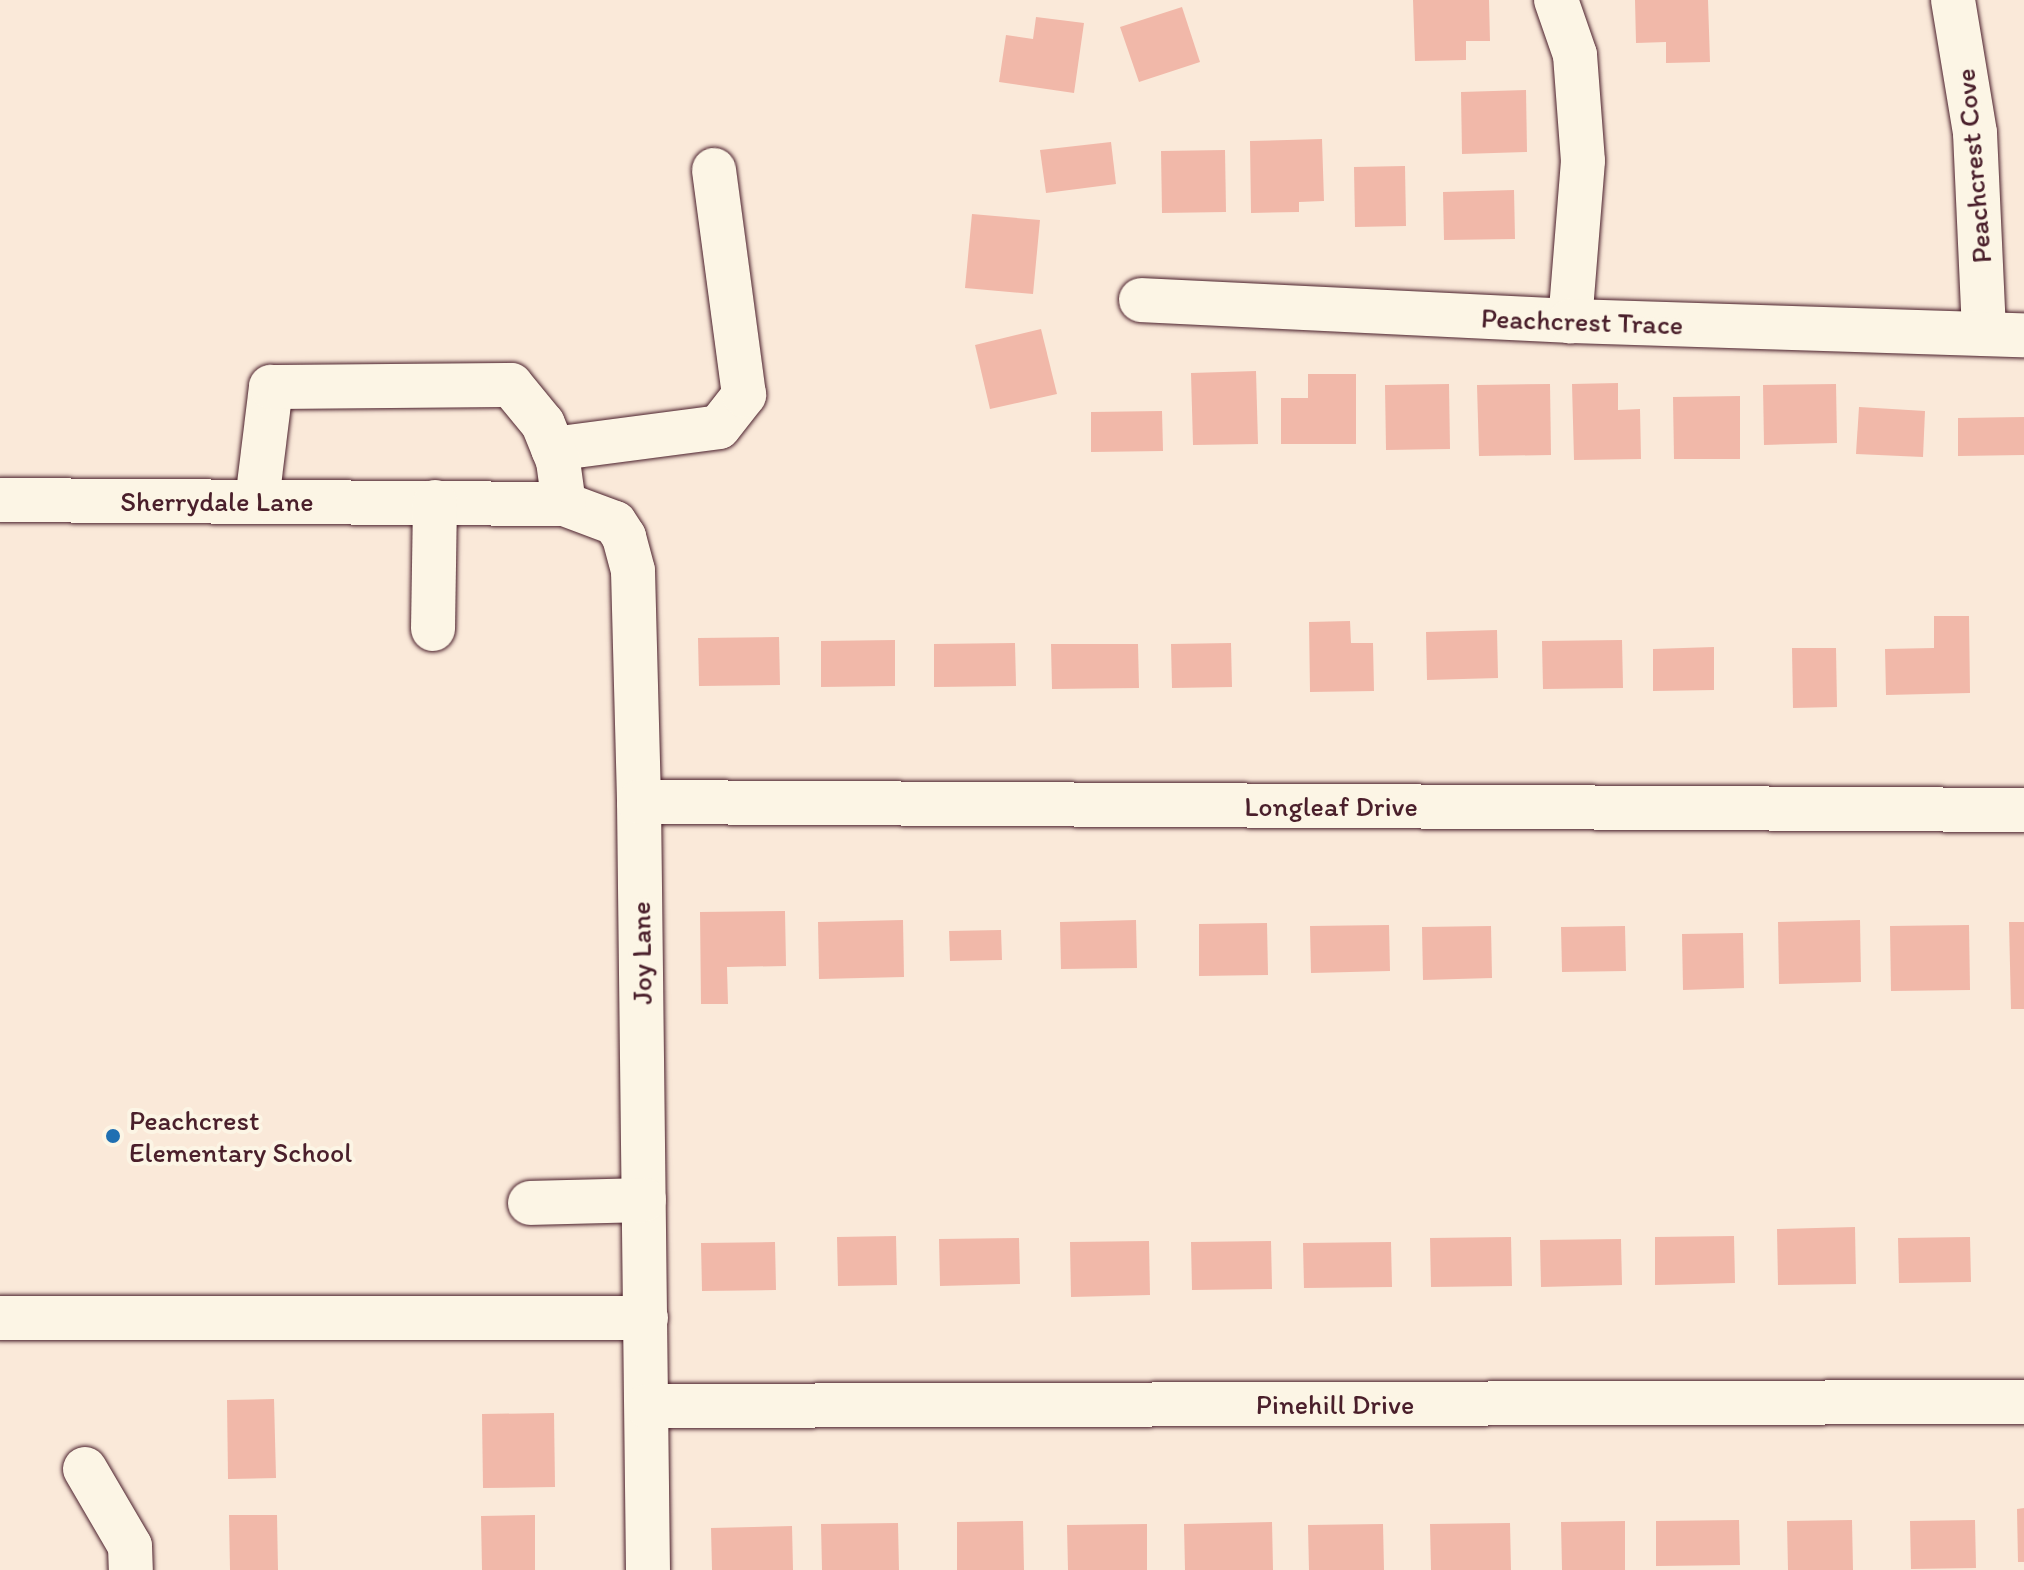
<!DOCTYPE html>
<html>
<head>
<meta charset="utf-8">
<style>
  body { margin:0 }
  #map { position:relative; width:2024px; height:1570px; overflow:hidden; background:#fae9d9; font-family:Itim,sans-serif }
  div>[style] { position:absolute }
  .building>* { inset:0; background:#f1b8a9 }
  .roads { filter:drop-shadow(0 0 2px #4a1f2b) drop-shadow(0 0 2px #4a1f2b) }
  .minor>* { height:44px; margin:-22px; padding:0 22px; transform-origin:22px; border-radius:22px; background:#fcf5e5 }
  .dots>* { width:22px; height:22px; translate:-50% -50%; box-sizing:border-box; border:4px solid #fcf5e5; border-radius:50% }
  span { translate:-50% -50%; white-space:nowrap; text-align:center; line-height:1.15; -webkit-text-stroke:8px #fcf5e5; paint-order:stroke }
  .street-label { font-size:28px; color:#4a1f2b }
  .poi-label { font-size:28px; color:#4a1f2b }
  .left { translate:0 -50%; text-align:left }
</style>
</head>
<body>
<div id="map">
  <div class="building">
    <div style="clip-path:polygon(1413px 0,1489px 0,1490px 41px,1466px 41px,1466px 60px,1415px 61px)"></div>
    <div style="clip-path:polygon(1635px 0,1708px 0,1710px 62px,1666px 63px,1666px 42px,1636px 43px)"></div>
    <div style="clip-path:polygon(1182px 7px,1200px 62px,1139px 82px,1120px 27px)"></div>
    <div style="clip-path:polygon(1036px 17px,1084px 23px,1074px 93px,999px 82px,1006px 35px,1033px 39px)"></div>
    <div style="clip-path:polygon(1526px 90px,1527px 152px,1462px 154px,1461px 92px)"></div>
    <div style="clip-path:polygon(1322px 139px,1324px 201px,1299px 202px,1299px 212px,1251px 213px,1250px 141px)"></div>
    <div style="clip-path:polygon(1111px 142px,1116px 184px,1046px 193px,1040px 150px)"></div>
    <div style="clip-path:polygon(1225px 150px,1226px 212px,1162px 213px,1161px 151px)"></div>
    <div style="clip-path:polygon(1405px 166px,1406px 226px,1355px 227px,1354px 167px)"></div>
    <div style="clip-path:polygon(1514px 190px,1515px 239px,1444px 240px,1443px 192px)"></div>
    <div style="clip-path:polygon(972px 214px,1040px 220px,1033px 294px,965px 288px)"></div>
    <div style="clip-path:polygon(1041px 329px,1057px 394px,990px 409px,975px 345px)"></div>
    <div style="clip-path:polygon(1256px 371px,1258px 444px,1193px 445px,1191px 373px)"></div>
    <div style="clip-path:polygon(1308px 374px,1356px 374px,1356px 444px,1281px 444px,1281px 398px,1308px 398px)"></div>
    <div style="clip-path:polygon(1618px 383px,1618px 410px,1640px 409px,1641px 459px,1574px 460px,1572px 384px)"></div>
    <div style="clip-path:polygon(1449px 384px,1450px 449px,1386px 450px,1385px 385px)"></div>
    <div style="clip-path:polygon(1550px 384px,1551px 455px,1479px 456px,1477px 385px)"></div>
    <div style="clip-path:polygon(1836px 384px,1837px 443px,1764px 445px,1763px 385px)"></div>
    <div style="clip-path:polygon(1740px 396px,1740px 459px,1674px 459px,1673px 397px)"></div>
    <div style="clip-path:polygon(1859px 407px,1925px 411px,1923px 457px,1856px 454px)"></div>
    <div style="clip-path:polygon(1162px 411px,1163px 451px,1091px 452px,1091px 412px)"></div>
    <div style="clip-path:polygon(2024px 417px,2024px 455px,1958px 456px,1958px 418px)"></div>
    <div style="clip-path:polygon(1934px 616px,1969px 616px,1970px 693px,1886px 695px,1885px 649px,1934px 648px)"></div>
    <div style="clip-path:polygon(1350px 621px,1351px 643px,1373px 643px,1374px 691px,1310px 692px,1309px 622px)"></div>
    <div style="clip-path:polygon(1497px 630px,1498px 678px,1427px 680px,1426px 632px)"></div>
    <div style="clip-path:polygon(779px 637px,780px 685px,699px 686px,698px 638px)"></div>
    <div style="clip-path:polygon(895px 640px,895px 686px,821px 687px,821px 641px)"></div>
    <div style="clip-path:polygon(1622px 640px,1623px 688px,1543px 689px,1542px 641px)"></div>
    <div style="clip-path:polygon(1015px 643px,1016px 686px,934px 687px,934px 644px)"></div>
    <div style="clip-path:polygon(1231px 643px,1232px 687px,1172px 688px,1171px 644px)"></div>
    <div style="clip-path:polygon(1051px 644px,1138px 644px,1139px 688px,1052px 689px)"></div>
    <div style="clip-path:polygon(1714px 647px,1714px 690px,1653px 691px,1653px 649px)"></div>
    <div style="clip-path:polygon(1792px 648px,1836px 648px,1837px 707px,1793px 708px)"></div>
    <div style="clip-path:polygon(785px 911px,786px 966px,727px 967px,728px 1004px,701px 1004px,700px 912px)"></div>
    <div style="clip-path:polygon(903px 920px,904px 977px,819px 979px,818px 922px)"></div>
    <div style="clip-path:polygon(1136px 920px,1137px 968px,1061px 969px,1060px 922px)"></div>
    <div style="clip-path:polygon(1860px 920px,1861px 982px,1779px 984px,1778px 922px)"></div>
    <div style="clip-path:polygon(2009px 922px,2024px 922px,2024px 1009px,2011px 1009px)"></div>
    <div style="clip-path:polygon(1267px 923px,1268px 975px,1199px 976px,1199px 924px)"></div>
    <div style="clip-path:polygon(1389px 925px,1390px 971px,1311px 973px,1310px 926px)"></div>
    <div style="clip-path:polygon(1969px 925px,1970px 990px,1891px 991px,1890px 926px)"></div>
    <div style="clip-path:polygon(1491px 926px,1492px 978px,1423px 980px,1422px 927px)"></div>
    <div style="clip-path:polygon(1625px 926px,1626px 971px,1562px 972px,1561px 927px)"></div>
    <div style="clip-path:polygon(1001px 930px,1002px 960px,950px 961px,949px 931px)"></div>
    <div style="clip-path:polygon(1743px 933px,1744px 988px,1683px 990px,1682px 934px)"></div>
    <div style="clip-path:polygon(1855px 1227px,1856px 1284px,1778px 1285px,1777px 1229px)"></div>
    <div style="clip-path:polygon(896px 1236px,897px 1285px,838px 1286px,837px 1237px)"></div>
    <div style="clip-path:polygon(1734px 1236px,1735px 1283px,1655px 1285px,1655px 1237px)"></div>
    <div style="clip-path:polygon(1511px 1237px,1512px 1286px,1431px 1287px,1430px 1238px)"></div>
    <div style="clip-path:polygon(1970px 1237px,1971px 1282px,1899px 1283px,1898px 1238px)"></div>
    <div style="clip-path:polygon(1019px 1238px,1020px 1284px,940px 1286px,939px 1239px)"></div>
    <div style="clip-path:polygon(1621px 1239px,1622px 1285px,1541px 1287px,1540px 1240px)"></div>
    <div style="clip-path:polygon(1149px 1241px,1150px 1295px,1071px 1297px,1070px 1242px)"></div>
    <div style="clip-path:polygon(1271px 1241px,1272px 1289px,1192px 1290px,1191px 1242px)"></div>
    <div style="clip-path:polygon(775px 1242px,776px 1290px,702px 1291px,701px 1243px)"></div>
    <div style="clip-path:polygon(1391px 1242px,1392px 1287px,1304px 1288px,1303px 1243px)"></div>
    <div style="clip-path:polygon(274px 1399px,276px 1478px,228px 1479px,227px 1400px)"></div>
    <div style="clip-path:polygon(554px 1413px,555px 1487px,483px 1488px,482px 1414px)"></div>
    <div style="clip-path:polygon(2024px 1508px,2024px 1562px,2018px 1562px,2017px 1509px)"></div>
    <div style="clip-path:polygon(229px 1515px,277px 1515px,278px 1570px,230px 1570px)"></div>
    <div style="clip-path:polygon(535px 1515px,535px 1570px,482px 1570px,481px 1516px)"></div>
    <div style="clip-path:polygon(1739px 1520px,1740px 1565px,1656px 1566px,1656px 1521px)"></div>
    <div style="clip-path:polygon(1852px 1520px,1853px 1570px,1788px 1570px,1787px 1521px)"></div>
    <div style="clip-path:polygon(1975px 1520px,1976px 1568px,1911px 1569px,1910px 1521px)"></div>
    <div style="clip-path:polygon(1023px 1521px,1024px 1570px,957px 1570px,957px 1522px)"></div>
    <div style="clip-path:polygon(1625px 1521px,1625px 1570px,1562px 1570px,1561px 1522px)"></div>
    <div style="clip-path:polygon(1272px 1522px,1273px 1570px,1185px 1570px,1184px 1524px)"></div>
    <div style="clip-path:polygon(898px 1523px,899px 1570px,822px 1570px,821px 1524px)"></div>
    <div style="clip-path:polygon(1510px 1523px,1511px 1570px,1431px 1570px,1430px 1524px)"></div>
    <div style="clip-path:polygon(1147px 1524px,1147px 1570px,1068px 1570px,1067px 1525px)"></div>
    <div style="clip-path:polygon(1383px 1524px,1384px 1570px,1309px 1570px,1308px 1525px)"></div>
    <div style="clip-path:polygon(792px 1526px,793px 1570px,712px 1570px,711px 1528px)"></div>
  </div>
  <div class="roads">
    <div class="minor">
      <div style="left:1556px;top:0;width:58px;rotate:70.9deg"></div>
      <div style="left:1575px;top:55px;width:106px;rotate:85.7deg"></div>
      <div style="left:1583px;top:161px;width:161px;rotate:94.6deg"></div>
      <div style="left:1953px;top:0;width:135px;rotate:80.6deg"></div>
      <div style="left:1975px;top:133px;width:201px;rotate:87.4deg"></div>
      <div style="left:1141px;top:300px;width:430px;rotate:2.8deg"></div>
      <div style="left:1570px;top:321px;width:454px;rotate:1.8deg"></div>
      <div style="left:553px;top:449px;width:167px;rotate:-7.5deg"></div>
      <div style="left:719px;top:427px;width:41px;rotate:-52deg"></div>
      <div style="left:744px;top:395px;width:227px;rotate:-97.6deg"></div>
      <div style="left:0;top:500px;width:564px;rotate:0.41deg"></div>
      <div style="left:564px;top:504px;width:54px;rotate:20.4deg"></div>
      <div style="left:615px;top:523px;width:17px;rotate:57deg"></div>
      <div style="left:624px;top:537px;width:35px;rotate:75deg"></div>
      <div style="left:633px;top:571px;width:231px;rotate:88.5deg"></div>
      <div style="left:639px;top:802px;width:768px;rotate:89.33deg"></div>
      <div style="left:257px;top:501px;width:115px;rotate:-83deg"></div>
      <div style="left:271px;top:387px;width:240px;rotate:-0.5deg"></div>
      <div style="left:511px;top:385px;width:50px;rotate:50.6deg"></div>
      <div style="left:543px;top:424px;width:40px;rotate:68deg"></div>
      <div style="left:558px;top:461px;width:43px;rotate:82.1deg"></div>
      <div style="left:433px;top:629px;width:127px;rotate:-89.1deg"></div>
      <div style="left:639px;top:802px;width:1385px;rotate:0.33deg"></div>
      <div style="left:530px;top:1203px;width:114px;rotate:-1.5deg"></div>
      <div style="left:0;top:1318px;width:646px"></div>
      <div style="left:647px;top:1406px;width:1377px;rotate:-0.17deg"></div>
      <div style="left:85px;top:1469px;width:89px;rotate:59.7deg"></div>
      <div style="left:130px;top:1546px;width:24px;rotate:88deg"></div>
    </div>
  </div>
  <div class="dots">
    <div style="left:113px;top:1136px;background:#1f6fb2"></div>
  </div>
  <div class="street-label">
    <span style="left:1973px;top:166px;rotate:-95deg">Peachcrest Cove</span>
    <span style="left:1582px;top:321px;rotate:2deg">Peachcrest Trace</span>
    <span style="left:217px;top:501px">Sherrydale Lane</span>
    <span style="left:1331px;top:806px">Longleaf Drive</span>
    <span style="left:641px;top:953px;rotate:-91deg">Joy Lane</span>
    <span style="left:1335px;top:1404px">Pinehill Drive</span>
  </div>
  <div class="poi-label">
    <span class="left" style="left:129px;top:1136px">Peachcrest<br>Elementary School</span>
  </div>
</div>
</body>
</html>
